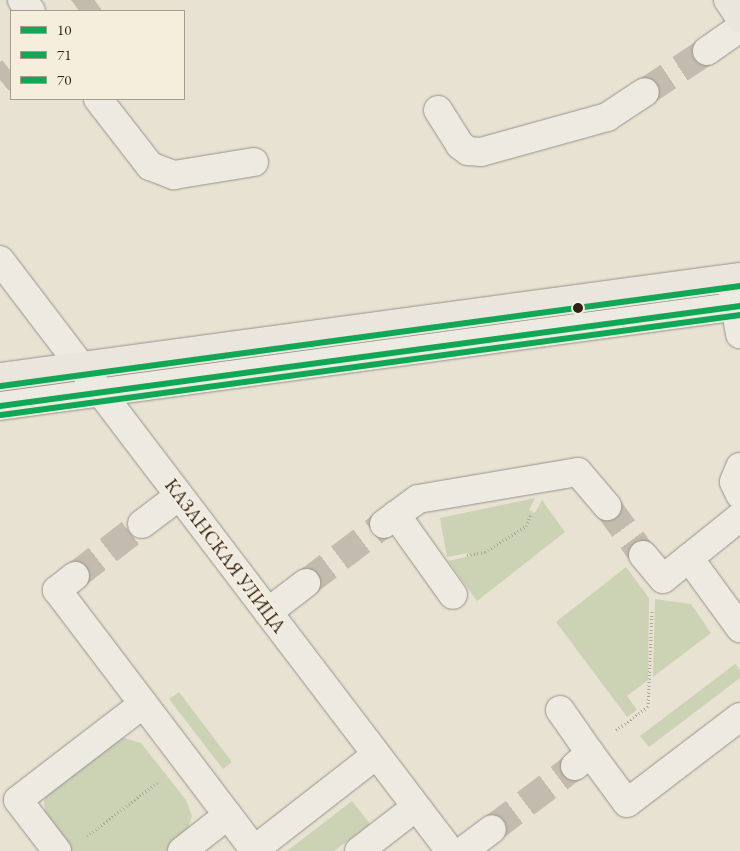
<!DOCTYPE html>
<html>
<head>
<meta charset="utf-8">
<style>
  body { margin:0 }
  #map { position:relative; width:740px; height:851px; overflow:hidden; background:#e8e2d3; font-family:"EB Garamond",serif }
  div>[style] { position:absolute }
  .green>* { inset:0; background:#ccd2b4 }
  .minor-tunnel>* { height:28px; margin-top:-14px; transform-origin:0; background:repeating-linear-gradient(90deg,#c3bbad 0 28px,transparent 0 42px) }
  .path>* { height:3px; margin-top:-1.5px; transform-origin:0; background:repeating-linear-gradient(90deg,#a9a59f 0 1px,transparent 0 3.5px) }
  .roads { filter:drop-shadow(0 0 1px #989289) drop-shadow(0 0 1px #989289) }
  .minor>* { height:28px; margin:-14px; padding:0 14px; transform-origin:14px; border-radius:14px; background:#edeae2 }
  .major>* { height:28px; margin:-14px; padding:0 14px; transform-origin:14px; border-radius:14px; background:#eae5dd }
  .bus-1>* { height:6px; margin:-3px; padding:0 3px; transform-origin:3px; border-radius:3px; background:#10a855 }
  .bus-2>* { height:6px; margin:-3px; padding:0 3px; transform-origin:3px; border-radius:3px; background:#10a855 }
  .bus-3>* { height:6px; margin:-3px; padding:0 3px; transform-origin:3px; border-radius:3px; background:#10a855 }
  .dots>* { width:14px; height:14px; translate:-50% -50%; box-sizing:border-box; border:2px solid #f6eedd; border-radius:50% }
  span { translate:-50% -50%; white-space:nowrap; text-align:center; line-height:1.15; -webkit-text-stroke:4px #f6eedd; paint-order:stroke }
  .street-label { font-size:19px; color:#2e1f17 }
  .legend { position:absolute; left:10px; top:10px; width:175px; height:90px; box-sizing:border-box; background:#f6eedd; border:1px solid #a69b8e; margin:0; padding:6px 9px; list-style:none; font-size:15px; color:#2e1f17 }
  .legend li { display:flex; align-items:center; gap:10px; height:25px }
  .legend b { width:25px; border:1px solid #a69b8e }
</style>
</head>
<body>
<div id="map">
  <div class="green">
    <div style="clip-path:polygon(535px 498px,529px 510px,535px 513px,542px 500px,565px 532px,477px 601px,448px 561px,470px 556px,468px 553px,447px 557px,440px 518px)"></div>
    <div style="clip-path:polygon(626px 567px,649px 598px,648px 680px,627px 696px,637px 710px,627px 717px,556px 622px)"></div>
    <div style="clip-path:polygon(655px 599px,691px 604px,711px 633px,653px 677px)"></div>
    <div style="clip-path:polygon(735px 664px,740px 670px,740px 678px,649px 747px,640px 736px)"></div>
    <div style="clip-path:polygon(179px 692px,232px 762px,223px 769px,169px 699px)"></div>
    <div style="clip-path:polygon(124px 738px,141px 743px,186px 800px,192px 816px,187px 833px,166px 851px,69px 851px,45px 817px,44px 799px,48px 791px,116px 739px)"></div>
    <div style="clip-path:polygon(352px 801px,370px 824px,334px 851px,287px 851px)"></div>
  </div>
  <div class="minor-tunnel">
    <div style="left:79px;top:11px;width:19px;rotate:-36deg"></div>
    <div style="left:0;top:80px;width:14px;rotate:-39deg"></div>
    <div style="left:645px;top:92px;width:74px;rotate:-33.5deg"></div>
    <div style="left:607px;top:506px;width:61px;rotate:53.7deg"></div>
    <div style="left:75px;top:576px;width:85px;rotate:-37.8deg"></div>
    <div style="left:306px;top:583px;width:98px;rotate:-37.1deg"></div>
    <div style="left:492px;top:829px;width:104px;rotate:-37.2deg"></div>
  </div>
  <div class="path">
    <div style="left:467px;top:555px;width:18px;rotate:-9deg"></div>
    <div style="left:485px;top:552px;width:49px;rotate:-32.4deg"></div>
    <div style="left:526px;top:526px;width:12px;rotate:-66deg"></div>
    <div style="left:616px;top:730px;width:39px;rotate:-36deg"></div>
    <div style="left:648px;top:707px;width:97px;rotate:-87.6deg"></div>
    <div style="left:87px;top:836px;width:89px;rotate:-37.3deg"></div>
  </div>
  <div class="roads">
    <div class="minor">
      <div style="left:22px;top:0;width:14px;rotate:51deg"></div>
      <div style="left:707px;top:51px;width:40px;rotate:-34.9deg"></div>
      <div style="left:98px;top:99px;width:85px;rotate:52.2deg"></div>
      <div style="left:150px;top:166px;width:26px;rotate:21deg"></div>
      <div style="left:174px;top:175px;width:81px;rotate:-9.2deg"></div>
      <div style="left:438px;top:110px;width:41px;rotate:57.8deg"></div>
      <div style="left:460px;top:145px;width:10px;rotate:37deg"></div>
      <div style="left:468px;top:151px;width:13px;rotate:4deg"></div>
      <div style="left:481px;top:152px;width:131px;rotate:-15.5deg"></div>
      <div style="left:607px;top:117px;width:45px;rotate:-33.3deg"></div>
      <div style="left:0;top:260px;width:743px;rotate:52.71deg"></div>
      <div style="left:732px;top:288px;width:47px;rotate:80.1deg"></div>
      <div style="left:0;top:406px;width:747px;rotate:-7.7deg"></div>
      <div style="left:740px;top:467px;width:16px;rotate:112deg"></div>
      <div style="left:734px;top:482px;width:14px;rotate:65deg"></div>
      <div style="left:396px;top:515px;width:98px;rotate:54.5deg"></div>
      <div style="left:142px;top:524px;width:46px;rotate:-37.1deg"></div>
      <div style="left:384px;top:524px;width:42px;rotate:-36.3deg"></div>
      <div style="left:418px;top:499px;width:162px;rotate:-9.6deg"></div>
      <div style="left:578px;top:472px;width:45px;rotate:49.5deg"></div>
      <div style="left:643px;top:555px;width:31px;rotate:50deg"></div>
      <div style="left:663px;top:579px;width:33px;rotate:-39deg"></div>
      <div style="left:689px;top:558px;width:87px;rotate:53.9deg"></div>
      <div style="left:689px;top:558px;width:65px;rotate:-38.8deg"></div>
      <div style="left:75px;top:576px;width:23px;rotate:142deg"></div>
      <div style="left:57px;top:590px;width:326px;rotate:52.8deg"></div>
      <div style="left:254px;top:850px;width:155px;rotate:-37.9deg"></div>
      <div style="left:268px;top:612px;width:48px;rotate:-37.3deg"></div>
      <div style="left:560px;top:710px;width:52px;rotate:55.1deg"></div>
      <div style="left:575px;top:766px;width:20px;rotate:-41deg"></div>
      <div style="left:590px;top:753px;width:62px;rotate:53.5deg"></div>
      <div style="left:627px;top:803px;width:142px;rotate:-37.3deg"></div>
      <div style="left:57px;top:851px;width:64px;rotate:-127.4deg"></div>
      <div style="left:18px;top:800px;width:158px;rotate:-37.5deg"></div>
      <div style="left:182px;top:851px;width:58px;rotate:-38deg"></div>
      <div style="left:359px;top:851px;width:72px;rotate:-37.7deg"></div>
      <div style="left:463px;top:851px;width:36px;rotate:-37deg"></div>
    </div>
    <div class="major">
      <div style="left:728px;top:0;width:22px;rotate:56deg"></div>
      <div style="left:0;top:377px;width:747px;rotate:-7.7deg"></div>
    </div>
  </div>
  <div class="bus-1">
    <div style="left:0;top:406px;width:747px;rotate:-7.7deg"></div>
  </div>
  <div class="bus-2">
    <div style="left:1px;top:415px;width:746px;rotate:-7.71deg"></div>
  </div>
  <div class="bus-3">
    <div style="left:1px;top:386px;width:746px;rotate:-7.71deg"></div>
  </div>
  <div class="dots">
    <div style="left:578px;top:308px;background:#2e1f17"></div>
  </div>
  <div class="street-label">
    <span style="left:225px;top:556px;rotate:53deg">КАЗАНСКАЯ УЛИЦА</span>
  </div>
  <ul class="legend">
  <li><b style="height:6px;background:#10a855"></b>10</li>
  <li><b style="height:6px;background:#10a855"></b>71</li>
  <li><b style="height:6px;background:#10a855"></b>70</li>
  </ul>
</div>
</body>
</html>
